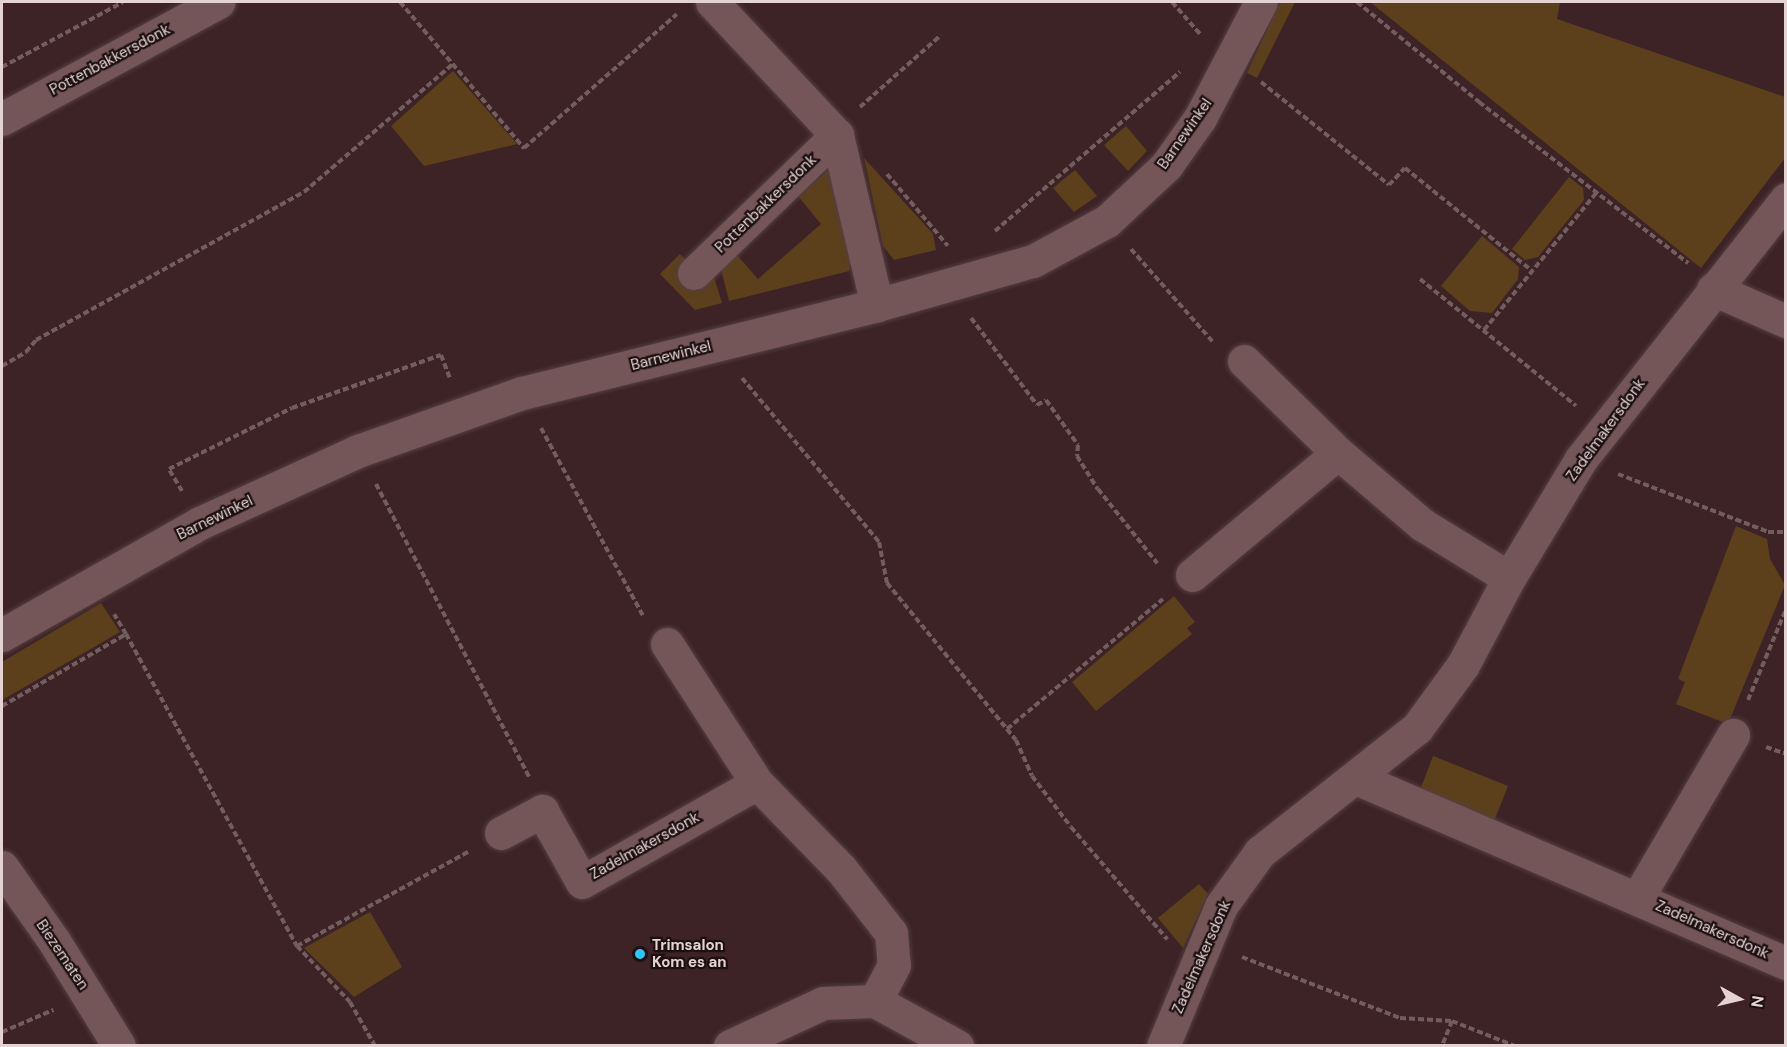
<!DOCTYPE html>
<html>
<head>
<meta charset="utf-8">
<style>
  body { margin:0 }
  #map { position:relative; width:1787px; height:1047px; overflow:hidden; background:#3d2325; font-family:"DM Sans",sans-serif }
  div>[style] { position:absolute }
  .green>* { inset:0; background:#5c401b }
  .path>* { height:4px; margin-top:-2px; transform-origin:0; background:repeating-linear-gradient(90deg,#745d5e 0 6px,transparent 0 9px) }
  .roads { filter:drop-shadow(0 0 2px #553f41) drop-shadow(0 0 2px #553f41) }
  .street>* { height:33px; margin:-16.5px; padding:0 16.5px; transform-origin:16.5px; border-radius:16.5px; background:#745558 }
  .dots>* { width:16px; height:16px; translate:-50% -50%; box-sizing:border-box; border:3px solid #1c1011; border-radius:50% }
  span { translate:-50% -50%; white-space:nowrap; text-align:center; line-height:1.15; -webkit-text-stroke:4.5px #1c1011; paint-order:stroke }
  .street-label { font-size:15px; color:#e5d3d4 }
  .poi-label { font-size:15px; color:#e5d3d4; font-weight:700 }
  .left { translate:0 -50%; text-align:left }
  .frame { position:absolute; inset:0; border:3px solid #e5d3d4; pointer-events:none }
  .north { position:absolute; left:1709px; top:969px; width:60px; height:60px; -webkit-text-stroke:4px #1c1011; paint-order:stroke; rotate:98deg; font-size:16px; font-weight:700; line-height:24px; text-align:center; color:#e5d3d4 }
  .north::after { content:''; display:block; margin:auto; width:21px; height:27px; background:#e5d3d4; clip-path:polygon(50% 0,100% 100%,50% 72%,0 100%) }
</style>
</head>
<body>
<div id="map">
  <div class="green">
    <div style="clip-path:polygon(1280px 2px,1295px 2px,1257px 78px,1247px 73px)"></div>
    <div style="clip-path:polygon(1370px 2px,1560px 2px,1557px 19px,1785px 97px,1785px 158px,1701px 268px)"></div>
    <div style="clip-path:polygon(453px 71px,517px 144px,424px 166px,391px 126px)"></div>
    <div style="clip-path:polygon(1126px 126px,1147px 151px,1128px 171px,1104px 145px)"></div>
    <div style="clip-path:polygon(864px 158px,933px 234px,936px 250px,894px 260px,883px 246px)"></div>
    <div style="clip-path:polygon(828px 170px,853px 254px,849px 271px,729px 301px,721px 269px,737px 255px,758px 279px,821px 224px,798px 196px)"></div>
    <div style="clip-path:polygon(1075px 170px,1097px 196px,1074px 212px,1053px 188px)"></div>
    <div style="clip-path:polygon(1569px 177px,1583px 188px,1584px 200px,1538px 257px,1525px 260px,1512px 249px)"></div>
    <div style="clip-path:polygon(1482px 236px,1519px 267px,1518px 279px,1492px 313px,1470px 311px,1441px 286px)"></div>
    <div style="clip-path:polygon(680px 254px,686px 260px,680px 266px,701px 288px,714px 277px,722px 303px,695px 310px,660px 274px)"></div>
    <div style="clip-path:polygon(1736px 526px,1767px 539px,1770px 559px,1785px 585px,1728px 724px,1676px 704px,1685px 682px,1678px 679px)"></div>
    <div style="clip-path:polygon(1174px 596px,1195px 622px,1187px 628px,1192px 634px,1096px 711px,1072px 682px)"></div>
    <div style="clip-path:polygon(101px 603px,120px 632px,2px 700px,2px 662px)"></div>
    <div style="clip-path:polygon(1433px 756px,1508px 786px,1491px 829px,1417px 798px)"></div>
    <div style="clip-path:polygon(1199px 884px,1208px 894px,1183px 948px,1158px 918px)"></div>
    <div style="clip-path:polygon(370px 912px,402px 967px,354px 997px,304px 948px)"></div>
  </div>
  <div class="path">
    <div style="left:400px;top:2px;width:192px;rotate:49.7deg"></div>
    <div style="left:524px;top:148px;width:203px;rotate:-41.2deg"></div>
    <div style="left:1172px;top:2px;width:44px;rotate:48.7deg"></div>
    <div style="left:1357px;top:2px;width:158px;rotate:39.3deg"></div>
    <div style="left:1479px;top:102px;width:264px;rotate:37.6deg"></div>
    <div style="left:2px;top:67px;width:137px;rotate:-28.2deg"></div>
    <div style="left:1261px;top:82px;width:164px;rotate:38.8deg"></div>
    <div style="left:1389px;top:185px;width:23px;rotate:-47deg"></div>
    <div style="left:1405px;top:168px;width:164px;rotate:39deg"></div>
    <div style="left:860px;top:107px;width:108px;rotate:-41.6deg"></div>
    <div style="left:887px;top:174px;width:94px;rotate:49.7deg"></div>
    <div style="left:995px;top:231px;width:244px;rotate:-40.7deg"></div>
    <div style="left:1131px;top:249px;width:124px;rotate:48.6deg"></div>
    <div style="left:1420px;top:279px;width:201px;rotate:39.1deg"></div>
    <div style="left:971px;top:318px;width:109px;rotate:52.8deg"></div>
    <div style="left:1037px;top:405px;width:10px;rotate:-29deg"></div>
    <div style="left:1046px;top:400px;width:55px;rotate:54.6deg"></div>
    <div style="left:1078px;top:445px;width:11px;rotate:95deg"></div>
    <div style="left:1077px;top:456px;width:39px;rotate:58deg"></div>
    <div style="left:1098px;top:489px;width:95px;rotate:51.4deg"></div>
    <div style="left:1484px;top:330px;width:178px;rotate:-50.7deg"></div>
    <div style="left:2px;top:366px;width:28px;rotate:-30deg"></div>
    <div style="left:26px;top:352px;width:16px;rotate:-50deg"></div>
    <div style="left:36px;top:340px;width:306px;rotate:-28.9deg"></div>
    <div style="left:304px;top:192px;width:196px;rotate:-40.7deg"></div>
    <div style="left:742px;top:378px;width:214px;rotate:50.1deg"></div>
    <div style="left:879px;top:542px;width:42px;rotate:79deg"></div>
    <div style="left:887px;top:583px;width:203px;rotate:50.6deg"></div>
    <div style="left:1016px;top:740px;width:39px;rotate:66deg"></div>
    <div style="left:1032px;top:776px;width:64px;rotate:52.6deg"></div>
    <div style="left:1071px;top:827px;width:148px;rotate:49.4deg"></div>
    <div style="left:541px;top:428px;width:214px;rotate:61.5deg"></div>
    <div style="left:1618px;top:474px;width:161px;rotate:21.1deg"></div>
    <div style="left:1768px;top:532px;width:18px"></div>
    <div style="left:376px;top:484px;width:331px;rotate:62.4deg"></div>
    <div style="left:182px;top:491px;width:26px;rotate:-121deg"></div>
    <div style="left:169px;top:469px;width:137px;rotate:-26.4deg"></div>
    <div style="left:292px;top:408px;width:158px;rotate:-19.6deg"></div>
    <div style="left:441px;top:355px;width:26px;rotate:69deg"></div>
    <div style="left:126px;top:634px;width:356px;rotate:61.3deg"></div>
    <div style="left:297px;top:946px;width:77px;rotate:46.6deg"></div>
    <div style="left:350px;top:1002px;width:51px;rotate:60.4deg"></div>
    <div style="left:1748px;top:700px;width:99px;rotate:-67.3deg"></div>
    <div style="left:2px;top:706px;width:143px;rotate:-30.1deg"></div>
    <div style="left:126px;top:634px;width:23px;rotate:-121deg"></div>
    <div style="left:1007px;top:729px;width:203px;rotate:-39.8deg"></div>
    <div style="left:1766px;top:747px;width:21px;rotate:19deg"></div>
    <div style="left:297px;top:946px;width:197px;rotate:-28.8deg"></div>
    <div style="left:1242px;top:957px;width:169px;rotate:21.1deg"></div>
    <div style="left:1400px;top:1018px;width:52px;rotate:3.3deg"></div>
    <div style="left:1452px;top:1021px;width:27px;rotate:112deg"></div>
    <div style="left:1452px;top:1021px;width:68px;rotate:21.6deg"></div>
    <div style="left:2px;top:1032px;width:56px;rotate:-23.3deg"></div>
  </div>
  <div class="roads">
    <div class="street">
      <div style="left:712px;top:2px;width:183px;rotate:46.8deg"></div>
      <div style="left:837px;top:135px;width:175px;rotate:76.8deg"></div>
      <div style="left:2px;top:119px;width:246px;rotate:-28.4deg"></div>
      <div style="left:694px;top:273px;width:199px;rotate:-44deg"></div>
      <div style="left:1713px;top:289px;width:80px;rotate:23.7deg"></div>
      <div style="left:1244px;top:361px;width:132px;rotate:44.4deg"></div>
      <div style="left:1338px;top:453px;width:111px;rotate:40.3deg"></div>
      <div style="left:1423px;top:525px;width:101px;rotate:31.6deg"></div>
      <div style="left:1192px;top:575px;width:190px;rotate:-39.9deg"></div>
      <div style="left:2px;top:635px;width:227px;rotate:-29.5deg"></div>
      <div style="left:200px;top:523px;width:174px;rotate:-24.5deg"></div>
      <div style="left:358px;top:451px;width:174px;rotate:-19.5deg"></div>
      <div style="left:522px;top:393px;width:366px;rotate:-13.9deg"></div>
      <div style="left:877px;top:305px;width:162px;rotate:-15.8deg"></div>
      <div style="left:1033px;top:261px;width:84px;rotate:-28.4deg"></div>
      <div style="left:1107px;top:221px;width:81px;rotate:-43deg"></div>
      <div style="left:1166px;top:166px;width:59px;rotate:-54.7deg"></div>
      <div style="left:1200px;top:118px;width:131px;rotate:-62.3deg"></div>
      <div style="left:667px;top:644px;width:166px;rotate:57.1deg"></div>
      <div style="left:757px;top:783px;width:120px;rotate:45.7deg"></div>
      <div style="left:841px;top:869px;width:81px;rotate:52deg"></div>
      <div style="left:891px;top:933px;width:32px;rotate:85deg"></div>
      <div style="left:894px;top:965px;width:41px;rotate:117.8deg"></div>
      <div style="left:1356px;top:778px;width:468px;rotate:23.3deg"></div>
      <div style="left:501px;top:833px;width:47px;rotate:-28.2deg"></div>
      <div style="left:542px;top:811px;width:81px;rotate:60.6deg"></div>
      <div style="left:582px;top:882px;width:201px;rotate:-29.5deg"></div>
      <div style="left:2px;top:867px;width:90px;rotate:54.9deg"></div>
      <div style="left:54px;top:941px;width:123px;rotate:58.2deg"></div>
      <div style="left:1638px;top:897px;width:188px;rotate:-59.6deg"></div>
      <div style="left:730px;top:1046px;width:102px;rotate:-24.8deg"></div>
      <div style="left:823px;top:1003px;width:52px;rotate:-2.2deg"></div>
      <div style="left:875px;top:1001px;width:94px;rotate:28.8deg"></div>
      <div style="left:1163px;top:1046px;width:152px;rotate:-67.5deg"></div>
      <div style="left:1221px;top:906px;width:67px;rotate:-54.2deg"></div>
      <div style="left:1260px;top:852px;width:200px;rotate:-38.3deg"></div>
      <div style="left:1417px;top:728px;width:78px;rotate:-53.9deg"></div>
      <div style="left:1463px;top:665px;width:98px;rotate:-62.1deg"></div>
      <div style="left:1509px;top:578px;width:139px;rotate:-58.8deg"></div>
      <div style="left:1581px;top:459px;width:331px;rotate:-51.7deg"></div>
    </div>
  </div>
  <div class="dots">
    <div style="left:640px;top:954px;background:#26c8fe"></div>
  </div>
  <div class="street-label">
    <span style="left:110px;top:60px;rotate:-28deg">Pottenbakkersdonk</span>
    <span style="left:1185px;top:134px;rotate:-55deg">Barnewinkel</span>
    <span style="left:766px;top:204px;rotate:-44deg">Pottenbakkersdonk</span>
    <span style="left:671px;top:356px;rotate:-14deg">Barnewinkel</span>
    <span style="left:1606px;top:430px;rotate:-54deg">Zadelmakersdonk</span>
    <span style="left:215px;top:518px;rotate:-26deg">Barnewinkel</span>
    <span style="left:645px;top:846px;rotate:-29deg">Zadelmakersdonk</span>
    <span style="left:1712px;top:930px;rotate:24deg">Zadelmakersdonk</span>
    <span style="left:62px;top:955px;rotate:56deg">Biezematen</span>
    <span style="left:1202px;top:957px;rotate:-66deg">Zadelmakersdonk</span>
  </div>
  <div class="poi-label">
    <span class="left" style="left:652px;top:954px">Trimsalon<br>Kom es an</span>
  </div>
  <div class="frame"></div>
  <div class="north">N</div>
</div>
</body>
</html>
